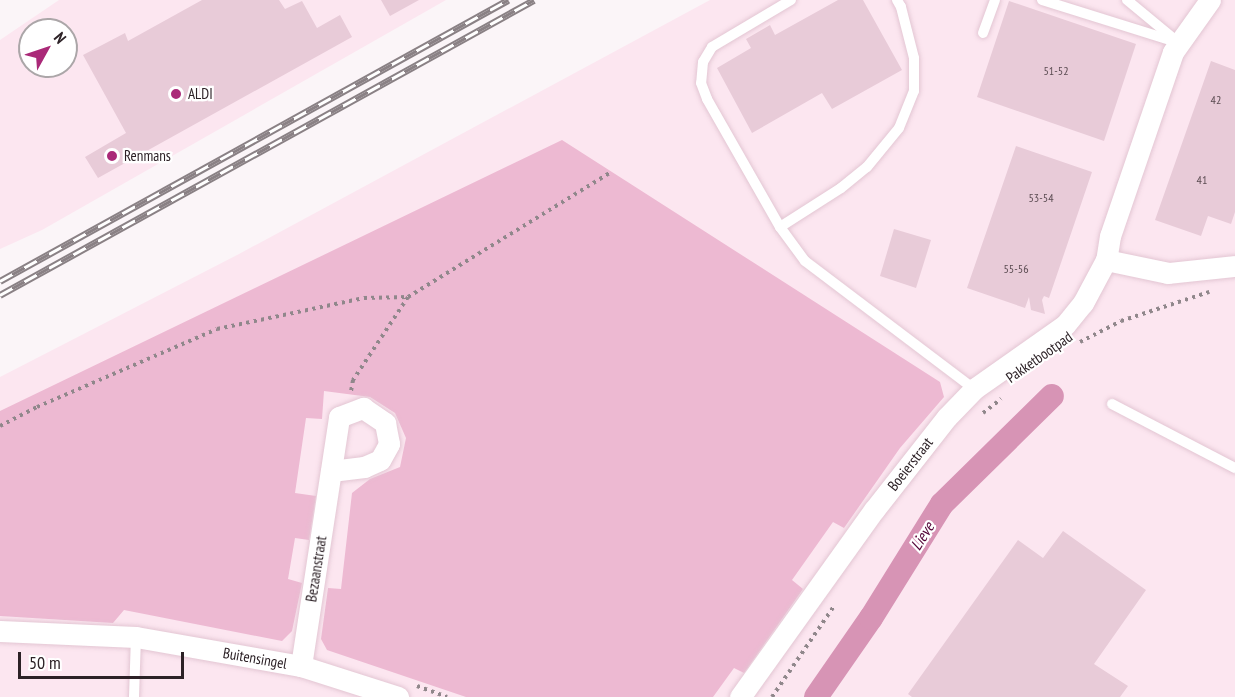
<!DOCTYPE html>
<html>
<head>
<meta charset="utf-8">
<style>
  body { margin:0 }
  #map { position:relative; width:1235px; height:697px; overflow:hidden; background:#fbf5f8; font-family:"PT Sans Narrow",sans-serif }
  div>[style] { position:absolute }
  .built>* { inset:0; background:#fce6f0 }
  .green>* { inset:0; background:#edb9d2 }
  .canal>* { height:24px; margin:-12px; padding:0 12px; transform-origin:12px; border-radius:12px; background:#d794b5 }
  .building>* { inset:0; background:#e8cbd8 }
  .path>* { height:4px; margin-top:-2px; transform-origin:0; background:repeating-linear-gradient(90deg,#90878b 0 3px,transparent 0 7.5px) }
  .roads { filter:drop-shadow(0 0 2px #e3c6d3) drop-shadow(0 0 2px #e3c6d3) }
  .lane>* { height:10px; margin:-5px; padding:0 5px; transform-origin:5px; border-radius:5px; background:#fff }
  .street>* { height:21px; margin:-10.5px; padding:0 10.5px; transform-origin:10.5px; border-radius:10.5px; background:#fff }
  .rail>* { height:7px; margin-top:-3.5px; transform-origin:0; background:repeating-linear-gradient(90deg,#fff 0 14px,#8a8185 0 28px); box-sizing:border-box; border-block:2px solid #8a8185 }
  .dots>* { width:16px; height:16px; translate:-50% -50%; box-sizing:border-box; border:3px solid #fff; border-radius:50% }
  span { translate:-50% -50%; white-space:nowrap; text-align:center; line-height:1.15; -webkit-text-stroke:4.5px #fff; paint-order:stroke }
  .number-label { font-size:12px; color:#5b4c52 }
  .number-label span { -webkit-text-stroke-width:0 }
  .poi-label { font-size:15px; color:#2c2126 }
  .left { translate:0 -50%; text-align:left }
  .street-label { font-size:15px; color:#2c2126 }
  .water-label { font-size:16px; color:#500034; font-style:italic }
  .north { position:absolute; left:18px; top:18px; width:60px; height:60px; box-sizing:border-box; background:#fff; border:2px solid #aba6a8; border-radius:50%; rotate:50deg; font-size:16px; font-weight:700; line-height:24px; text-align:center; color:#2c2126 }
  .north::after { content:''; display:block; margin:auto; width:21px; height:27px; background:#aa2978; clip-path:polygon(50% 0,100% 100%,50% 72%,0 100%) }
  .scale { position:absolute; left:18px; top:652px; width:166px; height:27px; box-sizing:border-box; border:3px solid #2c2126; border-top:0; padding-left:8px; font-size:18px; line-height:21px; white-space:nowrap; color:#2c2126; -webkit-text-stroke:4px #fff; paint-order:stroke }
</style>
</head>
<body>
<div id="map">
  <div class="built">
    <div style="clip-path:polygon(evenodd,59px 0,446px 0,42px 230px,0 249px,0 40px,59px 0,30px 30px,66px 30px,66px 66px,30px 66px,30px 30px)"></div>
    <div style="clip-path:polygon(710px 0,1235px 0,1235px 697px,0 697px,0 377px,239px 254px)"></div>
  </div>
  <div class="green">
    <div style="clip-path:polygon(562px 140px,940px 382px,944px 397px,900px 448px,844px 528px,833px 522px,792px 580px,803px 589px,744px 673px,734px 668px,713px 697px,466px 697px,327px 650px,321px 639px,328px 588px,341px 589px,352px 493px,370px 479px,400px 467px,406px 438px,395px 413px,370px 397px,324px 391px,322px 419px,306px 418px,295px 493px,316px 496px,309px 540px,295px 538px,288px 579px,302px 583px,292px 631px,282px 641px,124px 610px,113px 623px,0 616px,0 411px)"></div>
  </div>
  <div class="canal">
    <div style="left:816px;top:697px;width:96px;rotate:-55.2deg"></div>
    <div style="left:871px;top:618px;width:134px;rotate:-58.1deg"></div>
    <div style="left:942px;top:504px;width:154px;rotate:-44.5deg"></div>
  </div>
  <div class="building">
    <div style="clip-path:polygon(202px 0,279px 0,285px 9px,302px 1px,317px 28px,340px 15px,352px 37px,98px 178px,85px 157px,126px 133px,83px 55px,125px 33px,128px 41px)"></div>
    <div style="clip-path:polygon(381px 0,419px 0,390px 16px)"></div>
    <div style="clip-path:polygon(838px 0,863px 0,902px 70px,832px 109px,822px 93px,752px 133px,717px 68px,751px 48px,746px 39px,770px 25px,775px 35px)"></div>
    <div style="clip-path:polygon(1009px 1px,1136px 44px,1104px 141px,977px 97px)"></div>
    <div style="clip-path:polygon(1211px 61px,1235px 70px,1235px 212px,1231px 224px,1208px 216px,1201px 236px,1155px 220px)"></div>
    <div style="clip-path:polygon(1016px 146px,1092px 172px,1049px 298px,1044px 296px,1042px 300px,1045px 314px,1031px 310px,1029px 297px,1025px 308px,967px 288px)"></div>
    <div style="clip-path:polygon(894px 229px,931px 240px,916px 288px,880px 276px)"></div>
    <div style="clip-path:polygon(1063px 531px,1146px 590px,1094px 664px,1128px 686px,1120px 697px,912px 697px,908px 694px,1018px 540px,1043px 558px)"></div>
  </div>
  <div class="path">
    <div style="left:408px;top:297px;width:238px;rotate:-31.6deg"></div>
    <div style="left:1080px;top:342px;width:46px;rotate:-27.1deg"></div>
    <div style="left:1121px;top:321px;width:93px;rotate:-18.2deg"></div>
    <div style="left:983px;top:413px;width:23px;rotate:-38deg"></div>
    <div style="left:0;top:426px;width:42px;rotate:-27.2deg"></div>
    <div style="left:37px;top:407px;width:196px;rotate:-23.4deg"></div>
    <div style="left:217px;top:329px;width:150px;rotate:-11.9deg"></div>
    <div style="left:364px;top:298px;width:44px;rotate:-1.3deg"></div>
    <div style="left:408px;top:297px;width:100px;rotate:123.5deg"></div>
    <div style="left:353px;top:380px;width:11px;rotate:100deg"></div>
    <div style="left:417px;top:686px;width:32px;rotate:20deg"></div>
    <div style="left:772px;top:697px;width:110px;rotate:-55.7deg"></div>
  </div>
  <div class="roads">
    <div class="lane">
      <div style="left:791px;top:0;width:92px;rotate:149.3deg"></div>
      <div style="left:712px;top:47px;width:17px;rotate:121deg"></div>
      <div style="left:703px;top:62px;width:21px;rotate:95deg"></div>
      <div style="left:701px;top:83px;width:17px;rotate:69deg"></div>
      <div style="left:707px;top:99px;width:147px;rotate:60.3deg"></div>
      <div style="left:780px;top:227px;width:42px;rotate:53.7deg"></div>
      <div style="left:805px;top:261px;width:212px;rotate:37.1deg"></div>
      <div style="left:1042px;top:0;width:144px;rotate:17.4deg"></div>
      <div style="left:1127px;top:0;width:60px;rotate:39.6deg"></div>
      <div style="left:983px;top:33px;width:35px;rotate:-70deg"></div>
      <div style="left:780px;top:227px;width:72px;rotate:-32.6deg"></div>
      <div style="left:841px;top:188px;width:33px;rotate:-39deg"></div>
      <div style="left:867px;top:167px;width:50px;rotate:-50.6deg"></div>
      <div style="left:899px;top:128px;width:40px;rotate:-68deg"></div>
      <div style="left:914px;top:91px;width:33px;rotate:-90deg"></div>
      <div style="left:914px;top:58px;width:53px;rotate:-104.3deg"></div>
      <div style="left:901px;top:7px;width:8px;rotate:-120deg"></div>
      <div style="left:1112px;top:404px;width:139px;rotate:27.5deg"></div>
      <div style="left:134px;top:697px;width:60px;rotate:-88.1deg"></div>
    </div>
    <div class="street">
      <div style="left:1210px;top:0;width:64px;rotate:125.4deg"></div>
      <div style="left:1173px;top:52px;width:194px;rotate:108.9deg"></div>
      <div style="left:1110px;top:236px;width:24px;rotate:99deg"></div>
      <div style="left:1106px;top:260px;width:63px;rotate:11.8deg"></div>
      <div style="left:1168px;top:273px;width:67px;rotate:-6deg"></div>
      <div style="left:0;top:631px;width:136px;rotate:2.5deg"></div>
      <div style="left:136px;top:637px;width:168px;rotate:10deg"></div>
      <div style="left:301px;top:666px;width:102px;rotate:17.7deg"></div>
      <div style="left:301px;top:666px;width:252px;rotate:-81.3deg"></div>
      <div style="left:339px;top:417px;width:26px;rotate:-21deg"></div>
      <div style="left:363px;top:408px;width:27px;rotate:34deg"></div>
      <div style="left:385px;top:423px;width:21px;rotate:79deg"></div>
      <div style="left:389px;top:444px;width:18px;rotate:119deg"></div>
      <div style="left:380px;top:460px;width:17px;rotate:156deg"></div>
      <div style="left:364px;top:467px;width:33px;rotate:173deg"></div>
      <div style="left:740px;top:697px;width:230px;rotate:-54.4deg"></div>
      <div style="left:874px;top:510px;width:118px;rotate:-51.9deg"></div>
      <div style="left:947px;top:417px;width:39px;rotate:-46deg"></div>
      <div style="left:974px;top:389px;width:111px;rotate:-35.1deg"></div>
      <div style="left:1065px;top:325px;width:28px;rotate:-51deg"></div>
      <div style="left:1083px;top:303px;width:49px;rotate:-61.9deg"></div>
    </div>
  </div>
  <div class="rail">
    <div style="left:0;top:281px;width:581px;rotate:-28.95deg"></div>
    <div style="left:0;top:295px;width:610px;rotate:-28.92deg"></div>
  </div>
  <div class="dots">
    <div style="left:176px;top:94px;background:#aa2978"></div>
    <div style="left:112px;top:156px;background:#aa2978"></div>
  </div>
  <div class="number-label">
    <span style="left:1056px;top:71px">51-52</span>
    <span style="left:1216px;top:100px">42</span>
    <span style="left:1202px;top:180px">41</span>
    <span style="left:1041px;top:198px">53-54</span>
    <span style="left:1016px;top:269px">55-56</span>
  </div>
  <div class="poi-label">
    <span class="left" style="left:188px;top:94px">ALDI</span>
    <span class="left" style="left:124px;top:156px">Renmans</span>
  </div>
  <div class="street-label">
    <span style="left:1039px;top:357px;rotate:-35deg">Pakketbootpad</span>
    <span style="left:910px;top:464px;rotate:-52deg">Boeierstraat</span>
    <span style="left:316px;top:569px;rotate:-81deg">Bezaanstraat</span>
    <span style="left:255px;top:658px;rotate:10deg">Buitensingel</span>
  </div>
  <div class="water-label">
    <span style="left:922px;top:536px;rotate:-58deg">Lieve</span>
  </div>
  <div class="north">N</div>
  <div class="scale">50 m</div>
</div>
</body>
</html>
